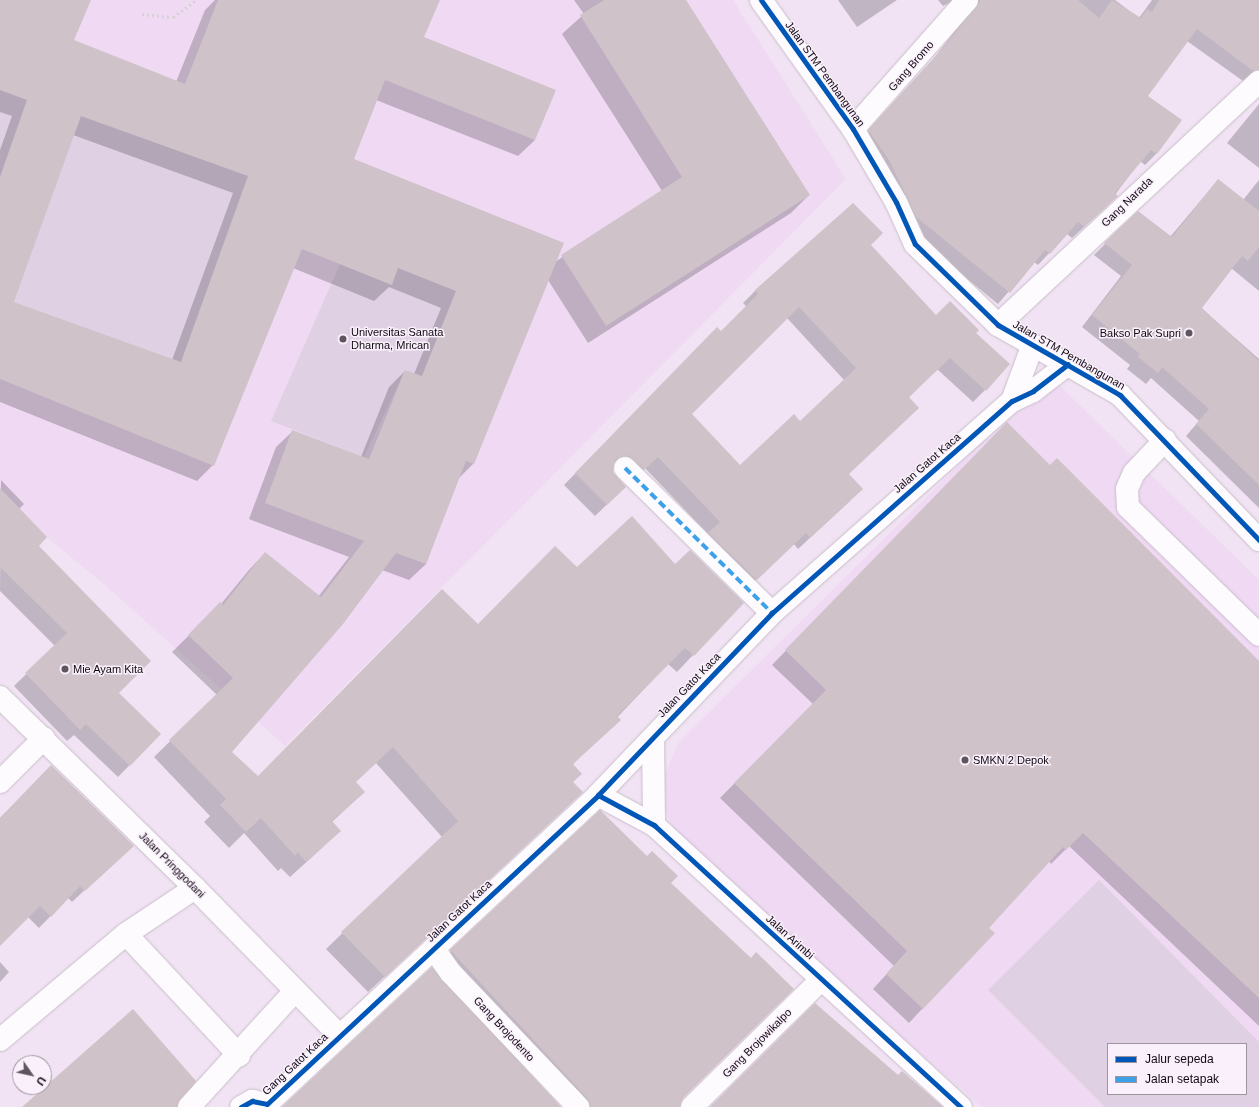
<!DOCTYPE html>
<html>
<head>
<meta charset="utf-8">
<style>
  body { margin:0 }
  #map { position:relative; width:1259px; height:1107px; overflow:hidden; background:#f1e3f3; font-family:Arial,sans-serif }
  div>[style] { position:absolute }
  .built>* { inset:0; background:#efd9f3 }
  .green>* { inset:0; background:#e0d0e4 }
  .shadow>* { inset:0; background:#0003 }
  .building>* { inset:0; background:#cfc2c8 }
  .path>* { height:2.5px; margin-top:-1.25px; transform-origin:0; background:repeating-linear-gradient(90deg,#d6d2d6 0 2px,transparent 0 5px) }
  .roads { filter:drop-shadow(0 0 1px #c8beca) drop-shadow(0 0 1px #c8beca) }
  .minor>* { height:22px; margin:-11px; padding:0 11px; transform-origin:11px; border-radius:11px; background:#fdfbfd }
  .quiet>* { height:4px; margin-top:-2px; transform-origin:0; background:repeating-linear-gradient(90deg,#3da1ea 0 8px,transparent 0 12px) }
  .cycleway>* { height:5px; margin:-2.5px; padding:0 2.5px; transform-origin:2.5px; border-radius:2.5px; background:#0057b8 }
  .dots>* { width:11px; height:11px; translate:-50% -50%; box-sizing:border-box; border:2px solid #f9f0fb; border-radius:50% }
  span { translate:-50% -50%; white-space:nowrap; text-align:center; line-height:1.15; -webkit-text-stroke:3px #f9f0fb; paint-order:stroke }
  .street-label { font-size:11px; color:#110912 }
  .poi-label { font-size:11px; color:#110912 }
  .left { translate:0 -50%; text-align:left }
  .right { translate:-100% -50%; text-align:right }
  .legend { position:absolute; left:1107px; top:1043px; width:140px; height:52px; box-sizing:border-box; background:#f9f0fb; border:1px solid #9c949e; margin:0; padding:5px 7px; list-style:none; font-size:12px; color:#110912 }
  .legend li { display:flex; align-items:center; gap:8px; height:20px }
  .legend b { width:20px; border:1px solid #9c949e }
  .north { position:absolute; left:12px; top:1055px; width:40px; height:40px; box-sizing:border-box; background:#f9f0fb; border:1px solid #9c949e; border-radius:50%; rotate:124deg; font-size:11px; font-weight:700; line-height:16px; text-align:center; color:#110912 }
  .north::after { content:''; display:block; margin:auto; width:14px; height:18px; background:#5f5561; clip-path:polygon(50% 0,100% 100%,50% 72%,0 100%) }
</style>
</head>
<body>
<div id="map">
  <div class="built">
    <div style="clip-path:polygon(0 0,733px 0,846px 179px,285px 746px,105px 585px,0 499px)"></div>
    <div style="clip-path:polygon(evenodd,1058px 384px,1259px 580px,1259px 1107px,982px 1107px,678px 842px,662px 802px,664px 777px,678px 743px,1008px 416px,1058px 384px,1108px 1044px,1246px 1044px,1246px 1094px,1108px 1094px,1108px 1044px)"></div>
  </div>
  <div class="green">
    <div style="clip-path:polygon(0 90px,27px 100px,0 177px)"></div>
    <div style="clip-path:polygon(81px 116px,248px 176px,181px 362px,14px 302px)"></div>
    <div style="clip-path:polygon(340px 264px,391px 285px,398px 268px,456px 291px,422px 376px,405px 370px,364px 457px,271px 421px)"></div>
    <div style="clip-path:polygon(evenodd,1099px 880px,1259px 1042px,1259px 1107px,1105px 1107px,988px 990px,1099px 880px,1108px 1044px,1246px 1044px,1246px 1094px,1108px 1094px,1108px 1044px)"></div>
  </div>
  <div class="shadow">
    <div style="clip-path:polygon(evenodd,0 0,89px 0,72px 40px,176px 82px,205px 10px,215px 0,439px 0,422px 38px,535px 140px,518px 156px,376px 100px,352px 159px,555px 262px,662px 191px,562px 34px,584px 14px,574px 0,684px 0,809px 195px,791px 213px,588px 343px,548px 280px,473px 464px,457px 480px,426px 564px,409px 580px,382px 570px,231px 752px,258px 777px,478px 625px,577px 569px,675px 565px,742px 603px,677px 672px,668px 664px,572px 765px,565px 808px,368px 992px,326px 949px,442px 837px,376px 763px,355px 782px,364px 792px,332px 822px,323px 847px,290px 877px,281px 868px,278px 871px,244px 833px,229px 848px,204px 822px,210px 816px,154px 757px,217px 695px,172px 652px,221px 604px,249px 570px,265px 553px,318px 597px,349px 557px,249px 519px,276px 447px,293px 431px,361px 457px,389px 387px,405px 371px,414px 374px,441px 308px,389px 287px,374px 301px,293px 268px,213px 465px,197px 481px,0 402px,0 150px,12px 116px,0 112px,0 0,73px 135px,233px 193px,172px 360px,13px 303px,73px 135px)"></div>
    <div style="clip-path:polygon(838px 0,897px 0,857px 27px)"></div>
    <div style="clip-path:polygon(938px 0,955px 0,943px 6px)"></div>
    <div style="clip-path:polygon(960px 0,1115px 0,1139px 18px,1152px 0,1259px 0,1259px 64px,1255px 70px,1243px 81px,1187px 41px,1146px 97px,1181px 121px,1156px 154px,1145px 165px,1140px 161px,1106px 207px,1072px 238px,1067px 234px,1038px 265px,1034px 262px,998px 304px,905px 228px,858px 143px,932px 61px,968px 14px)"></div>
    <div style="clip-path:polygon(1259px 104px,1259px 168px,1227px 143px)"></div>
    <div style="clip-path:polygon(1218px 180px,1243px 200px,1259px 180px,1259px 291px,1231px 268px,1201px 308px,1259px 359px,1259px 508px,1186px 436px,1199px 421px,1151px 378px,1146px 384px,1127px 369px,1130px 365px,1082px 327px,1121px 276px,1094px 255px,1105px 244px,1170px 237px)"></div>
    <div style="clip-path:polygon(evenodd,853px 204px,870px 245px,936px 316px,974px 333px,985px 390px,973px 402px,937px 369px,908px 398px,848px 474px,850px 501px,798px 549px,794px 544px,744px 591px,697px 545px,708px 534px,645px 468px,632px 481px,613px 468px,612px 472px,625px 487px,595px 516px,564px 485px,717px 328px,721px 332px,747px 307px,743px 303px,755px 291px,853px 204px,787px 318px,844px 380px,800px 422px,740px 466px,691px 414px,787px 318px)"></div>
    <div style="clip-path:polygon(993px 438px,1259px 677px,1259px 1026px,1069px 846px,1051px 864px,1049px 861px,988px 928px,993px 933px,909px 1023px,873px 989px,894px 966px,720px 798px,813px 704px,772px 665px)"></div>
    <div style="clip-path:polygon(1px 480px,24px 504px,19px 509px,117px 693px,160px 734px,118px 777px,74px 735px,67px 741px,14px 686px,55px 646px,0 591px)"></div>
    <div style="clip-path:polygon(51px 766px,120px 857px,72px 902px,68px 898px,39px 928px,28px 917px,0 945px,0 818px)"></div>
    <div style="clip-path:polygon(669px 884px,682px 1098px,680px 1107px,576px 1107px,441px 961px,451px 951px)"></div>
    <div style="clip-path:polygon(0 962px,9px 972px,0 982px)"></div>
  </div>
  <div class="building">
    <div style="clip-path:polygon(evenodd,0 0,91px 0,74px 40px,185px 84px,218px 0,440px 0,424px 37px,556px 90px,535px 140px,385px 80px,354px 159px,564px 243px,474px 464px,466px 461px,426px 564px,396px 553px,343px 624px,232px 752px,258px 776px,442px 589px,478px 624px,555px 546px,577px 567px,632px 516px,675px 564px,690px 550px,744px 603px,694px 656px,685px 648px,617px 716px,621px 720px,573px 764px,582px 774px,573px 782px,583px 792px,385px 977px,341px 932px,458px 821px,393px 747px,356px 782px,365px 792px,332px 821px,341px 831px,306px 862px,298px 852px,295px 856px,261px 818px,246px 832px,220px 805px,226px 799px,169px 740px,233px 678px,188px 635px,220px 602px,223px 605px,265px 552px,321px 597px,364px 541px,265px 503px,292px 430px,369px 459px,405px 370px,422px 376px,456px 291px,398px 268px,392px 285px,302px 249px,214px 466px,0 379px,0 177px,27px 100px,0 90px,0 0,81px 116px,248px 176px,181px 362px,14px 302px,81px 116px)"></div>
    <div style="clip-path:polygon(604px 0,686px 0,810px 195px,606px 326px,561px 255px,682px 177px,580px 15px)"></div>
    <div style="clip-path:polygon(981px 0,1078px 0,1099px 18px,1112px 0,1141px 18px,1147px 9px,1152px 12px,1159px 0,1259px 0,1259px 70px,1253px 71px,1197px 29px,1148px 96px,1182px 120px,1157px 154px,1151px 150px,1115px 193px,1118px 196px,1084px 227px,1078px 222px,1050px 254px,1045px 250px,1010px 293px,916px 217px,889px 160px,868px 130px,943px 48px)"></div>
    <div style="clip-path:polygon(1218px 179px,1259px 211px,1259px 247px,1248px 261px,1242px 256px,1202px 308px,1259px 361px,1259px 485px,1196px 424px,1209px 409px,1162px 367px,1158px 373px,1138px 357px,1140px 354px,1092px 315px,1132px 265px,1104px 243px,1138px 211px,1172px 237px)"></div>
    <div style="clip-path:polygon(evenodd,853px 203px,883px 233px,871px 245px,936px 315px,950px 301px,979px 330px,976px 333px,1010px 364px,986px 391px,950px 358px,909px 397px,919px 408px,849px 474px,863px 489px,810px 538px,806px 533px,757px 580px,708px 533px,720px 522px,658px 457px,644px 470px,629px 456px,616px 459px,613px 472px,626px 487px,607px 505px,575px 473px,717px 327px,721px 331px,758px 294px,755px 290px,853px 203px,799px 307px,856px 368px,800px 421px,794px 414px,740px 465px,692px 414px,799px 307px)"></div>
    <div style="clip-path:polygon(1007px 422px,1050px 465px,1057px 458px,1259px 661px,1259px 998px,1083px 833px,1066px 850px,1063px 847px,989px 928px,995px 933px,923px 1009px,886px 974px,907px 951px,734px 783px,826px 690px,785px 650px)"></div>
    <div style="clip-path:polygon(0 488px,47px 537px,39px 546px,151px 661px,119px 693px,161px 734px,130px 766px,86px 724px,80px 730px,25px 673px,67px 633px,0 567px)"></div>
    <div style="clip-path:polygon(51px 765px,134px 846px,85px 891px,80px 886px,51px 917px,40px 906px,0 946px,0 818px)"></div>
    <div style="clip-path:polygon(600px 810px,647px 856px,652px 851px,678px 876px,671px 883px,751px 958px,756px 952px,794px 989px,683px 1098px,680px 1107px,590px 1107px,587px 1098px,450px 950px)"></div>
    <div style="clip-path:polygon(432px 967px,561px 1107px,282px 1107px,348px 1045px)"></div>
    <div style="clip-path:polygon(815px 1003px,898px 1075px,902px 1071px,943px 1107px,710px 1107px)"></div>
    <div style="clip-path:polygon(133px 1009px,196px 1081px,177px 1107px,22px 1107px)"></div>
  </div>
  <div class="path">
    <div style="left:142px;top:14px;width:31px;rotate:6deg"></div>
    <div style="left:173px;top:17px;width:29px;rotate:-36deg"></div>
  </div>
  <div class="roads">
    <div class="minor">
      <div style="left:761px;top:0;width:158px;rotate:54.5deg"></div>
      <div style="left:853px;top:129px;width:85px;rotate:59.5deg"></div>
      <div style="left:896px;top:202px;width:46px;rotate:65.7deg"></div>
      <div style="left:915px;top:244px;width:116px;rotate:44.3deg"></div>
      <div style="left:998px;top:325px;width:141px;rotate:29.8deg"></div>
      <div style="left:1120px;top:395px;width:201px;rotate:46.2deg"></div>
      <div style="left:853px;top:129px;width:172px;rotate:-48.5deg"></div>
      <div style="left:998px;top:325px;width:357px;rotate:-43deg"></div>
      <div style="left:1012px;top:401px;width:58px;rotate:-69.7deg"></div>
      <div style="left:1165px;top:440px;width:45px;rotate:133.2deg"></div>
      <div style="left:1134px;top:473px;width:17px;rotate:114deg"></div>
      <div style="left:1127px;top:489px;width:18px;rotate:87deg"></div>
      <div style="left:1128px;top:507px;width:183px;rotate:44.3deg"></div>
      <div style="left:625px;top:468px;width:206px;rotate:44.6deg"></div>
      <div style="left:0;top:697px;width:273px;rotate:44.4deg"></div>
      <div style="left:195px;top:888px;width:207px;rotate:45.6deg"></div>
      <div style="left:653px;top:738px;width:87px;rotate:89.3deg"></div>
      <div style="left:0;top:782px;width:62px;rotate:-45deg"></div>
      <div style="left:598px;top:795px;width:64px;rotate:28.2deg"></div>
      <div style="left:654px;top:825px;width:417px;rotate:42.6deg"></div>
      <div style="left:126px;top:934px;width:166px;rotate:47deg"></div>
      <div style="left:434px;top:949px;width:29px;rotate:55deg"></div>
      <div style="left:451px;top:973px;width:185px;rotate:46.5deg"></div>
      <div style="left:0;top:1040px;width:165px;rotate:-40.1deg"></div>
      <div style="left:126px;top:934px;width:83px;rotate:-33.7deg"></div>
      <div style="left:189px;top:1107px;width:157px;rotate:-47.6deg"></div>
      <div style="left:241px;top:1107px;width:13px;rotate:-29deg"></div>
      <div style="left:252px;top:1101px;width:15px;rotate:11deg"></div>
      <div style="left:267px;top:1104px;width:453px;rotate:-43deg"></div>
      <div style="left:598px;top:795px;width:252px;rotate:-46.3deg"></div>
      <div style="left:772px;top:613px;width:320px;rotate:-41.5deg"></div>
      <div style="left:1012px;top:401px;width:23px;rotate:-25deg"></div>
      <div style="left:1033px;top:391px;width:44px;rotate:-37.6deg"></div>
      <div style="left:692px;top:1107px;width:182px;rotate:-44.6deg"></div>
    </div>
  </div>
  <div class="quiet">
    <div style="left:625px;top:468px;width:206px;rotate:44.6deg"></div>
  </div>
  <div class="cycleway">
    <div style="left:761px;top:0;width:158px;rotate:54.5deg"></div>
    <div style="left:853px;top:129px;width:85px;rotate:59.5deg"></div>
    <div style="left:896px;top:202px;width:46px;rotate:65.7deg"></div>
    <div style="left:915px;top:244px;width:116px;rotate:44.3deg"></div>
    <div style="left:998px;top:325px;width:141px;rotate:29.8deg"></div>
    <div style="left:1120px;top:395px;width:201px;rotate:46.2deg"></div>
    <div style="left:598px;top:795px;width:64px;rotate:28.2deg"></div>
    <div style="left:654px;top:825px;width:417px;rotate:42.6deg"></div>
    <div style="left:241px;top:1107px;width:13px;rotate:-29deg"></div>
    <div style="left:252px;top:1101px;width:15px;rotate:11deg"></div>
    <div style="left:267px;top:1104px;width:453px;rotate:-43deg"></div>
    <div style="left:598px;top:795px;width:252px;rotate:-46.3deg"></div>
    <div style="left:772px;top:613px;width:320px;rotate:-41.5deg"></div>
    <div style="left:1012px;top:401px;width:23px;rotate:-25deg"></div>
    <div style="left:1033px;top:391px;width:44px;rotate:-37.6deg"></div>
  </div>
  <div class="dots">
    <div style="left:1189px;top:333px;background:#5f5561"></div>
    <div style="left:343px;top:339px;background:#5f5561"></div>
    <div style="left:65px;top:669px;background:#5f5561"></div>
    <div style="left:965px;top:760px;background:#5f5561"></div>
  </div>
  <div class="street-label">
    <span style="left:911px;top:66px;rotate:-49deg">Gang Bromo</span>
    <span style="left:825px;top:74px;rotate:54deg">Jalan STM Pembangunan</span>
    <span style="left:1127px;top:202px;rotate:-44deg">Gang Narada</span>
    <span style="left:1069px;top:355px;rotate:30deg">Jalan STM Pembangunan</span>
    <span style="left:927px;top:463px;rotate:-41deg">Jalan Gatot Kaca</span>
    <span style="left:689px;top:685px;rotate:-46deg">Jalan Gatot Kaca</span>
    <span style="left:172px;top:865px;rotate:45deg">Jalan Pringgodani</span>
    <span style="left:459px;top:911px;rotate:-43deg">Jalan Gatot Kaca</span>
    <span style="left:790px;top:937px;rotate:42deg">Jalan Arimbi</span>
    <span style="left:504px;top:1029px;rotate:47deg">Gang Brojodento</span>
    <span style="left:757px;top:1043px;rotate:-45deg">Gang Brojowikalpo</span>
    <span style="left:295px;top:1064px;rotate:-43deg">Gang Gatot Kaca</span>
  </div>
  <div class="poi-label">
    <span class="left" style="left:351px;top:339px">Universitas Sanata<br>Dharma, Mrican</span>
    <span class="right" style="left:1181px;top:333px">Bakso Pak Supri</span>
    <span class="left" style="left:73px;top:669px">Mie Ayam Kita</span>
    <span class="left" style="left:973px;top:760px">SMKN 2 Depok</span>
  </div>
  <ul class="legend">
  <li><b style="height:5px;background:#0057b8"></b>Jalur sepeda</li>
  <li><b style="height:5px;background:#3da1ea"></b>Jalan setapak</li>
  </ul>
  <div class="north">U</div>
</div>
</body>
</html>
